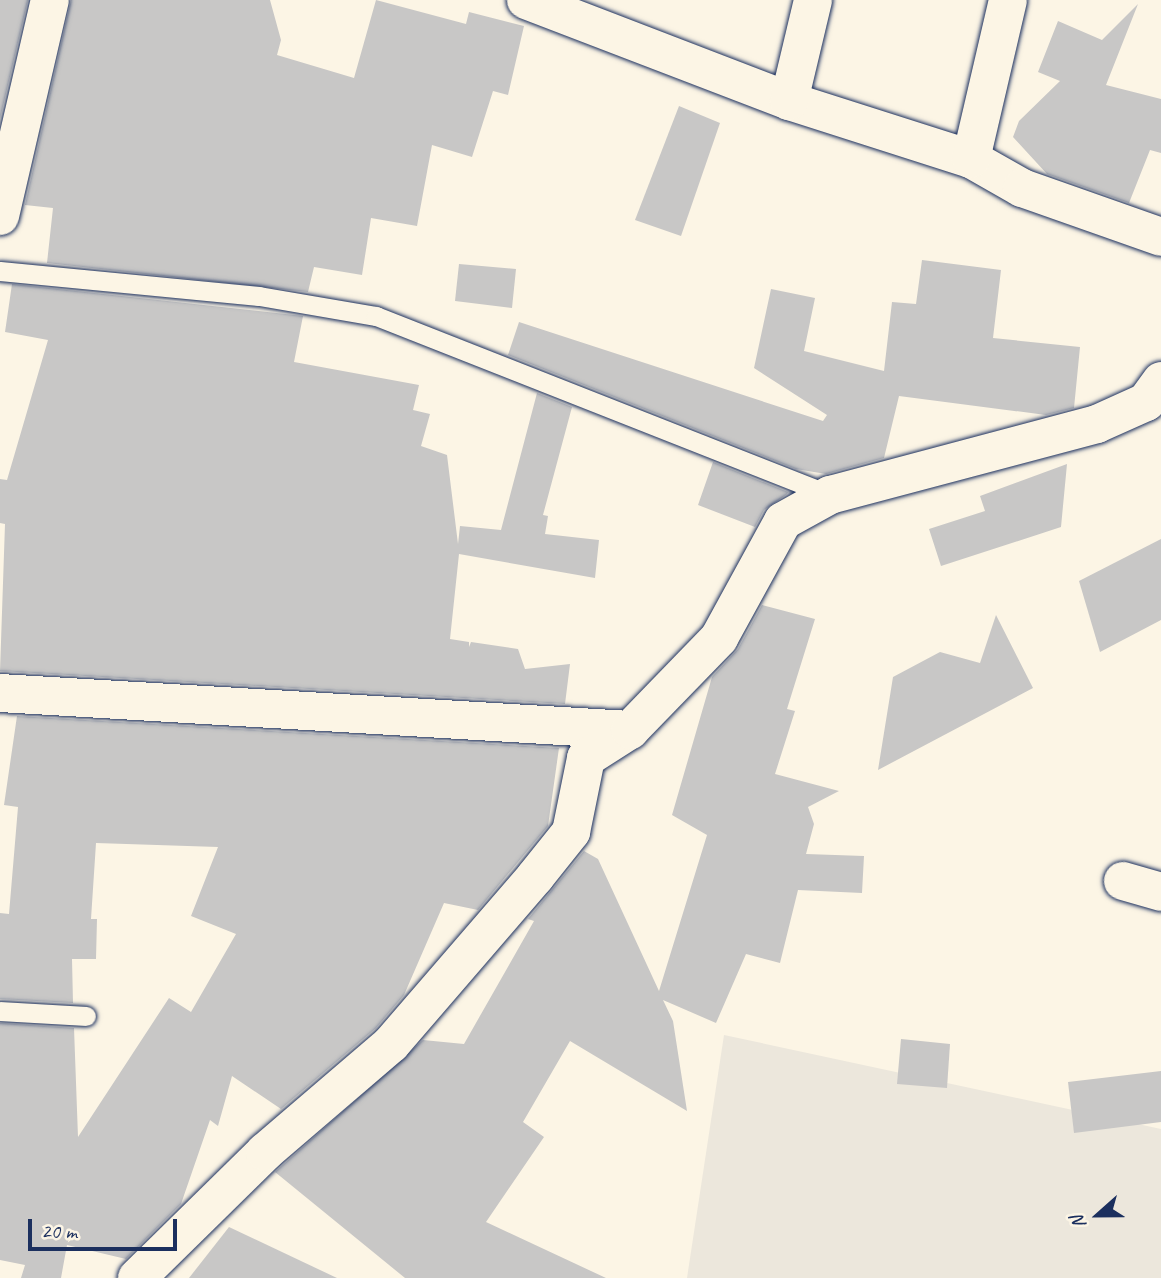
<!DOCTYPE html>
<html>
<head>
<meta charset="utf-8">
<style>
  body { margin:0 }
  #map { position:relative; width:1161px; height:1278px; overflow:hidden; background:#fcf5e5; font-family:Caveat,sans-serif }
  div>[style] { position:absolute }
  .built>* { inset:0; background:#ece7dc }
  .building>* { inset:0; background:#c8c7c6 }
  .roads { filter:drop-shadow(0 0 2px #1b2f5e) drop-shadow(0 0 2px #1b2f5e) }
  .lane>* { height:19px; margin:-9.5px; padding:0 9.5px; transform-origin:9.5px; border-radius:9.5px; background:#fcf5e5 }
  .street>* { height:38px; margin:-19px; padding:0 19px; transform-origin:19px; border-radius:19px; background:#fcf5e5 }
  span { translate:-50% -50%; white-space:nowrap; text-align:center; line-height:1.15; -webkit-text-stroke:6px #fcf5e5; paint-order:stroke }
  .north { position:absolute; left:1063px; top:1180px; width:70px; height:70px; -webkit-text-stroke:5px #fcf5e5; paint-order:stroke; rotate:249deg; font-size:19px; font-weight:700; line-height:28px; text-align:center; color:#1b2f5e }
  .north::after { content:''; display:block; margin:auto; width:24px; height:32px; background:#1b2f5e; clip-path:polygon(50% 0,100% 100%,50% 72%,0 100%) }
  .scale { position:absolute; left:28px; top:1219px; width:149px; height:32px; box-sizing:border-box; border:4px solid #1b2f5e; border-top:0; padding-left:9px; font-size:21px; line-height:24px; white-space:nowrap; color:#1b2f5e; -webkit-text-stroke:5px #fcf5e5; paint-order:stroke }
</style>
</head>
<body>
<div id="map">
  <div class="built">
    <div style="clip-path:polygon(724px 1035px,1161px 1129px,1161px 1278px,687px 1278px)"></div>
  </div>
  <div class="building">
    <div style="clip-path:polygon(0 0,28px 0,0 119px)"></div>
    <div style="clip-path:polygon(71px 0,270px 0,281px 40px,277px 55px,354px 78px,376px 0,466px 24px,469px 12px,524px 26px,508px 95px,493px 91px,472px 157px,432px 145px,417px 226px,371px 218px,362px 275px,314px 267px,308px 292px,47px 263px,53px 208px,25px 205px)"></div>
    <div style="clip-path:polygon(1138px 4px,1106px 85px,1161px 99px,1161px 153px,1150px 150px,1129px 203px,1047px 174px,1013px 137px,1019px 121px,1060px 81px,1038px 72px,1058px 21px,1102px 40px)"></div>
    <div style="clip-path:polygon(679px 106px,720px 123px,681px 236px,635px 220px)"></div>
    <div style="clip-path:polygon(922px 260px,1001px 270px,993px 338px,1080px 347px,1074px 408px,1046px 415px,899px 396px,884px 458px,826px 474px,796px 469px,508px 355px,519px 322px,823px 421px,827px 415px,754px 368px,771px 289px,815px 298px,804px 351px,884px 371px,892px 302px,916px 304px)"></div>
    <div style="clip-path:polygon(459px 264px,516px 269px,512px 308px,455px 301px)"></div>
    <div style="clip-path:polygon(12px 284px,303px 316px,294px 362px,419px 385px,413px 410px,430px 414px,421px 446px,447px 455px,458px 544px,460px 526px,501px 530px,537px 393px,572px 407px,543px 515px,548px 516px,545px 534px,599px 540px,595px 578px,459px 554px,450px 639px,469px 642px,469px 647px,471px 642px,518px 649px,525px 669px,570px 664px,565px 704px,0 671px,5px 524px,0 523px,0 479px,7px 480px,48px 340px,5px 332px)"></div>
    <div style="clip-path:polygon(713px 462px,788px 492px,787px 494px,764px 510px,755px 527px,698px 505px)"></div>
    <div style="clip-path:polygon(1067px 464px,1061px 527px,941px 566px,929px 529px,985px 511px,980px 496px)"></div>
    <div style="clip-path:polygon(1161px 539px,1161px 620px,1100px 652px,1079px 581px)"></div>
    <div style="clip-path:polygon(762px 605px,815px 619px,787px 709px,795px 711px,775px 774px,839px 791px,808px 807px,814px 824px,806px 854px,864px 856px,862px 893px,798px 890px,780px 963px,746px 954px,716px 1023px,663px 1000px,673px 1021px,687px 1111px,570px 1041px,523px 1122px,544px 1137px,486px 1222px,606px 1278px,405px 1278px,275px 1172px,423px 1040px,464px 1044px,534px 921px,528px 919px,584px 851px,598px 859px,659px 991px,707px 835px,672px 815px,712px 677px,738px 649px)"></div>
    <div style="clip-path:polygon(996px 615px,1033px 688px,878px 770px,893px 677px,940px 652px,980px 663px)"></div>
    <div style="clip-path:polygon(17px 716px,559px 748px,548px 826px,478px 910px,444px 903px,404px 995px,376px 1028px,281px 1109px,232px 1076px,218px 1126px,210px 1120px,181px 1204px,126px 1259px,67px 1245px,61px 1278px,21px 1278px,25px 1265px,0 1260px,0 1023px,74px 1028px,78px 1137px,169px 998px,191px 1012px,236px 934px,191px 916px,218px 847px,96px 843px,91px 919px,97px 919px,96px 959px,72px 959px,73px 1003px,0 999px,0 913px,9px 914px,18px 807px,4px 805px)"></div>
    <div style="clip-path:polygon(901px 1039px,950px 1044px,947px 1088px,897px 1084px)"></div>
    <div style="clip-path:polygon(1161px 1071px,1161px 1122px,1074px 1133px,1068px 1082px)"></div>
    <div style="clip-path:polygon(229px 1227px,337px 1278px,189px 1278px)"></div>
  </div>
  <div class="roads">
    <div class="lane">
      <div style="left:0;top:271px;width:260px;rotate:5.5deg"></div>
      <div style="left:259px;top:296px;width:119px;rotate:9.7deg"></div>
      <div style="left:376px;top:316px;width:488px;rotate:21.5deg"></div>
      <div style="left:0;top:1011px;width:86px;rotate:3.3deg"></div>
    </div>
    <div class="street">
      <div style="left:526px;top:0;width:282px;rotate:21deg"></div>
      <div style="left:789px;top:101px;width:191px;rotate:17.7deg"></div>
      <div style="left:971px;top:159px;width:59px;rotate:29.6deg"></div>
      <div style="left:1022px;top:188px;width:147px;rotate:19.4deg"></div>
      <div style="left:789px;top:101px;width:104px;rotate:-76.6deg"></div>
      <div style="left:971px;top:159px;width:163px;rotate:-76.9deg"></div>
      <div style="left:0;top:216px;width:222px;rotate:-77deg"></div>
      <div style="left:0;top:693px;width:631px;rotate:3.36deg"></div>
      <div style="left:1123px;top:881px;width:40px;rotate:16deg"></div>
      <div style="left:137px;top:1278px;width:180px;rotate:-44.5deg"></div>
      <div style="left:265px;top:1152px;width:166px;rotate:-40.6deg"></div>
      <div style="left:391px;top:1044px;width:221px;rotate:-49.2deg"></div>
      <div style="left:535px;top:877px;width:58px;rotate:-51.3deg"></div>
      <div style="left:571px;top:832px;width:76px;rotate:-78.5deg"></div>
      <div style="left:586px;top:758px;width:52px;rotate:-32.5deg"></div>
      <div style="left:630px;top:730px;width:128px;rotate:-45.9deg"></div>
      <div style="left:719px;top:638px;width:133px;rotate:-61.3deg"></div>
      <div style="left:783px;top:521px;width:54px;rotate:-29deg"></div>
      <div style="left:830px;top:495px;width:276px;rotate:-14.9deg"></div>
      <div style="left:1097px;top:424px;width:54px;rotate:-24.2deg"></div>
      <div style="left:1146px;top:402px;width:26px;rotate:-54deg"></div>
    </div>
  </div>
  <div class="north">N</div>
  <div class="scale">20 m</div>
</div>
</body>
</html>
